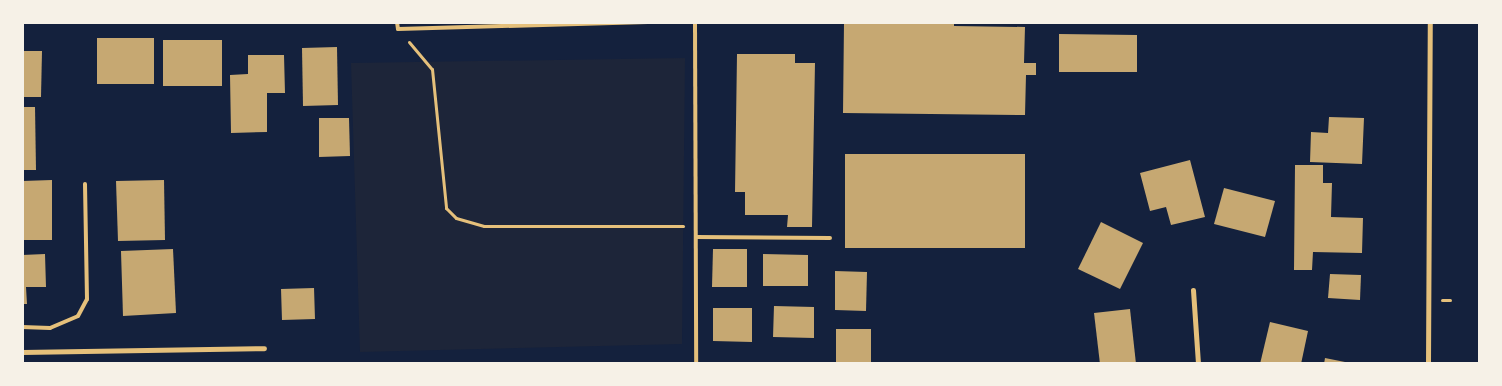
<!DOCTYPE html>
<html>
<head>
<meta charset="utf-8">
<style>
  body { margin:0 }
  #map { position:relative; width:1502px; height:386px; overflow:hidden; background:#14213d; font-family:Ubuntu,sans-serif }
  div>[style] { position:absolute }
  .green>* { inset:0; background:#1d2539 }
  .building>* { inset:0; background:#c6a872 }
  .path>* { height:3px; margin:-1.5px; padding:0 1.5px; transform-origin:1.5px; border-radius:1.5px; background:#e5c07b }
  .service>* { height:4px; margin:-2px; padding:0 2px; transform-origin:2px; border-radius:2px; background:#e5c07b }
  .minor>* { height:5px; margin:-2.5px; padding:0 2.5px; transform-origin:2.5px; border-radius:2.5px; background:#e5c07b }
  span { translate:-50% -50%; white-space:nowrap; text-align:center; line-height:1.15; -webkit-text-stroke:4px #f6f1e7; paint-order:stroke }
  .frame { position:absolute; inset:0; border:24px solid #f6f1e7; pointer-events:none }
</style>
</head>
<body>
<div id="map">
  <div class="green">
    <div style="clip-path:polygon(685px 58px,682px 344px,360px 352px,351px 63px)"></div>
  </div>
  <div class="building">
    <div style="clip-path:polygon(844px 22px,954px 22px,954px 26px,1025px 27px,1024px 63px,1036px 63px,1036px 75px,1026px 75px,1025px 115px,843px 113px)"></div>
    <div style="clip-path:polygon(1059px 34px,1137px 35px,1137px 72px,1059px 72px)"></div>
    <div style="clip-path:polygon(97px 38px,154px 38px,154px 84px,97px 84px)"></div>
    <div style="clip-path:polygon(163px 40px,222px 40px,222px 86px,163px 86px)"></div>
    <div style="clip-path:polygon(337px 47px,338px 105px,303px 106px,302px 48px)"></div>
    <div style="clip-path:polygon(22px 51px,42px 51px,41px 97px,22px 97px)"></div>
    <div style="clip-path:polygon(737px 54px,795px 54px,795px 63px,815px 63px,812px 227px,787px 227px,788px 215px,745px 215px,745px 192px,735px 192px)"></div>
    <div style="clip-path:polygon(248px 55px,284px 55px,285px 93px,267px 93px,267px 132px,231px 133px,230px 75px,248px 74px)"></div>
    <div style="clip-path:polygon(22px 107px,35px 107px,36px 170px,22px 170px)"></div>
    <div style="clip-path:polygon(1329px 117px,1364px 118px,1362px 164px,1310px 162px,1311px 132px,1328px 133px)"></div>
    <div style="clip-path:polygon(319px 118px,349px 118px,350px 156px,319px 157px)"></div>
    <div style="clip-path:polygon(845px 154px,1025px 154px,1025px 248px,845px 248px)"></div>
    <div style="clip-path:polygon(1190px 160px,1205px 217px,1171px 225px,1166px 207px,1150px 211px,1140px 173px)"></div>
    <div style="clip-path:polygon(1295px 165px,1323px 165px,1323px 183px,1332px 183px,1331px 217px,1363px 218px,1362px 253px,1313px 252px,1312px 270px,1294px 270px)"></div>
    <div style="clip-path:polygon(52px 180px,52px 240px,22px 240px,22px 181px)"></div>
    <div style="clip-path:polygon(164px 180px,165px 240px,118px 241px,116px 181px)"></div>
    <div style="clip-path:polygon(1224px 188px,1275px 201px,1265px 237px,1214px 224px)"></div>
    <div style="clip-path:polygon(1101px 222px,1143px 243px,1120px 289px,1078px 269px)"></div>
    <div style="clip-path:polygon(173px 249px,176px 313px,123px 316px,121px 251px)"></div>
    <div style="clip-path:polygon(713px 249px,747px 249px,747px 287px,712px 287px)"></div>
    <div style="clip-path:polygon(45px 254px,46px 287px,26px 287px,27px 304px,22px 304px,22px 255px)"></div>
    <div style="clip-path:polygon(763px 254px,808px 255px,808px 286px,763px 286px)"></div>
    <div style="clip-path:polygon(835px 271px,867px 272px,866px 311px,835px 310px)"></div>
    <div style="clip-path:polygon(1330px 274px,1361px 275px,1360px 300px,1328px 298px)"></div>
    <div style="clip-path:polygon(314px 288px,315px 319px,282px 320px,281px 289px)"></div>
    <div style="clip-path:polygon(774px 306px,814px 307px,814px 338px,773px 337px)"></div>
    <div style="clip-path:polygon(713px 308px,752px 308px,752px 342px,713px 341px)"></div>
    <div style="clip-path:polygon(1130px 309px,1136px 364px,1100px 364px,1094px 313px)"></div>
    <div style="clip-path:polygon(1270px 322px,1308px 331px,1301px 364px,1260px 364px)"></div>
    <div style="clip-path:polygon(836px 329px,871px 329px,871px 364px,836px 364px)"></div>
    <div style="clip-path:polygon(1325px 358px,1350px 363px,1350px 364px,1324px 364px)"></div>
  </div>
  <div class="path">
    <div style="left:409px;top:42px;width:35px;rotate:50deg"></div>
    <div style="left:432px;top:69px;width:140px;rotate:84.2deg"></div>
    <div style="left:446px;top:208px;width:14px;rotate:45deg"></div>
    <div style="left:456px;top:218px;width:29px;rotate:16deg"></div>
    <div style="left:484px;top:226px;width:199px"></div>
    <div style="left:1442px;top:300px;width:8px"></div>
  </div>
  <div class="service">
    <div style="left:397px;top:22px;width:7px;rotate:82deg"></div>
    <div style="left:398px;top:29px;width:250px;rotate:-1.6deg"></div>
    <div style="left:695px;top:22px;width:342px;rotate:89.8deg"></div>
    <div style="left:696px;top:237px;width:134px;rotate:0.4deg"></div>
    <div style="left:22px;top:327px;width:28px;rotate:2deg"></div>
    <div style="left:50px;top:328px;width:30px;rotate:-23deg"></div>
    <div style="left:78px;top:316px;width:19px;rotate:-62deg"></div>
    <div style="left:87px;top:299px;width:115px;rotate:-91deg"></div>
  </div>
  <div class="minor">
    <div style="left:1193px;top:290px;width:74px;rotate:86.1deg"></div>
    <div style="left:22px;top:352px;width:242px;rotate:-0.9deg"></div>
    <div style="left:1428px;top:364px;width:342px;rotate:-89.7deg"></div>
  </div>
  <div class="frame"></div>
</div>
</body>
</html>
